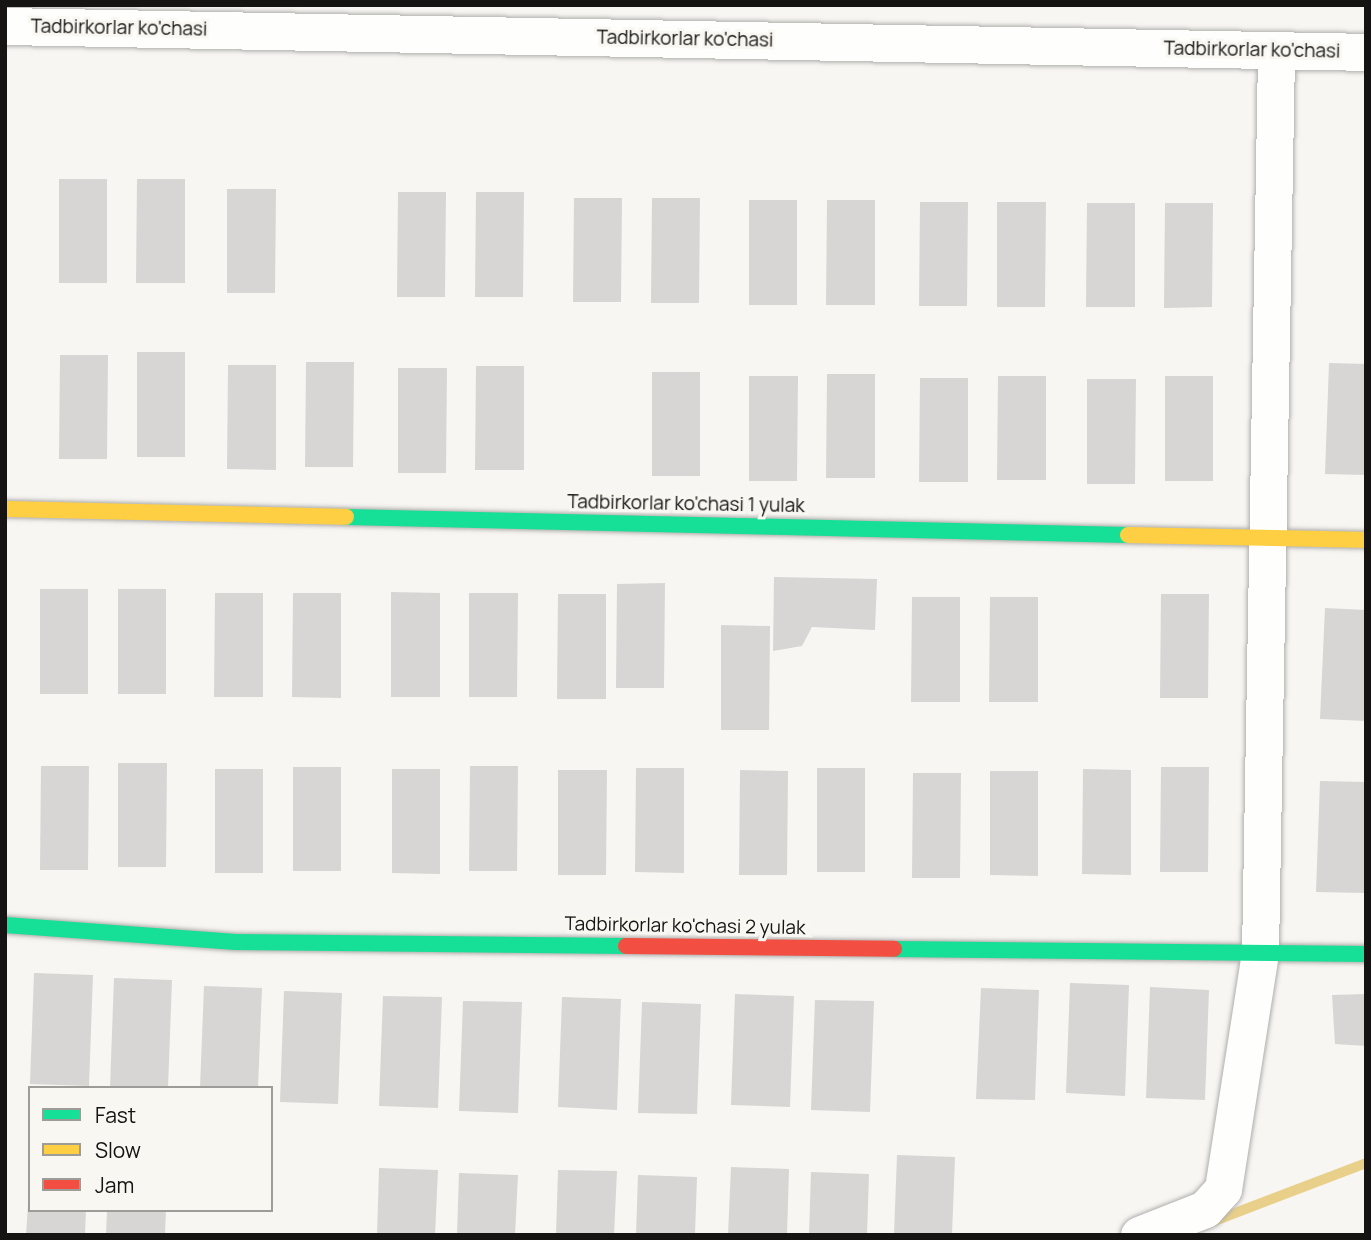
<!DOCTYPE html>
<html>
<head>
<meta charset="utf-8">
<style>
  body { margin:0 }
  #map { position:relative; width:1371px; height:1240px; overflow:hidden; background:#f7f6f3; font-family:Manrope,sans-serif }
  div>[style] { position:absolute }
  .stream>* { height:10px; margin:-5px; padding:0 5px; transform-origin:5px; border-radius:5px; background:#e9d08a }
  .building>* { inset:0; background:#d7d6d4 }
  .roads { filter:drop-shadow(0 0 2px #afaeac) drop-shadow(0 0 2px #afaeac) }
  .street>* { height:37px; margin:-18.5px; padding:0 18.5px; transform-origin:18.5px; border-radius:18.5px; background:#fefefd }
  .fast>* { height:16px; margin:-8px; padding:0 8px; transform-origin:8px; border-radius:8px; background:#16e098 }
  .slow>* { height:16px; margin:-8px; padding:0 8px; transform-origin:8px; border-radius:8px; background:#ffcf43 }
  .jam>* { height:16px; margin:-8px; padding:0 8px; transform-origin:8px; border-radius:8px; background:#f24e42 }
  span { translate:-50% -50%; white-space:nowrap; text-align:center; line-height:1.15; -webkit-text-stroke:6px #f9f7f1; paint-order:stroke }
  .street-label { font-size:19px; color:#151412 }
  .frame { position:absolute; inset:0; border:7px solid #151412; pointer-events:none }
  .legend { position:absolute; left:28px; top:1086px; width:245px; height:126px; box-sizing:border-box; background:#f9f7f1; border:2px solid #9e9c98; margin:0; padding:9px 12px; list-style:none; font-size:21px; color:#151412 }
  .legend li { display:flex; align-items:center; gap:14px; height:35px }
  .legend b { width:35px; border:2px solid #9e9c98 }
</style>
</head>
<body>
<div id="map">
  <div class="stream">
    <div style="left:1209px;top:1223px;width:168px;rotate:-20.9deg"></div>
  </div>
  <div class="building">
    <div style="clip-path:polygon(59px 179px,107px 179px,107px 283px,59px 283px)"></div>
    <div style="clip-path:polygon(137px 179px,185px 179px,185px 283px,136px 283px)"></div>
    <div style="clip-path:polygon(227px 189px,276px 189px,275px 293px,227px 293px)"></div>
    <div style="clip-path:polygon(398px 192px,446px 192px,445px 297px,397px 297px)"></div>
    <div style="clip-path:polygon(476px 192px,524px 192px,523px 297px,475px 297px)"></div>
    <div style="clip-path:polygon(574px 198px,622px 198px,621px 302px,573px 302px)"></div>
    <div style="clip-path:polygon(652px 198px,700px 198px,699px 303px,651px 303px)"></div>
    <div style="clip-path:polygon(749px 200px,797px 200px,797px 305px,749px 305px)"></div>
    <div style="clip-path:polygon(827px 200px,875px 200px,875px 305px,826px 305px)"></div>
    <div style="clip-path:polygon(920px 202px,968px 202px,967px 306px,919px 306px)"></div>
    <div style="clip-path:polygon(997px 202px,1046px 202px,1045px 307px,997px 307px)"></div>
    <div style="clip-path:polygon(1087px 203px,1135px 203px,1135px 307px,1086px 307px)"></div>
    <div style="clip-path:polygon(1165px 203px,1213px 203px,1212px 307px,1164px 308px)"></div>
    <div style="clip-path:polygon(137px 352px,185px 352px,185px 457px,137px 457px)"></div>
    <div style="clip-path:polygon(60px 355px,108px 355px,107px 459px,59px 459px)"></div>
    <div style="clip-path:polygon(306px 362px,354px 362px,353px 467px,305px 467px)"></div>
    <div style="clip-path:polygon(1329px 363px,1366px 364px,1366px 475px,1325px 474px)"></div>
    <div style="clip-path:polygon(228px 365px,276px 365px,276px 470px,227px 469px)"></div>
    <div style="clip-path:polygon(476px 366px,524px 366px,524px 470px,475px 470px)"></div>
    <div style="clip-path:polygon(398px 368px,447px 368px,446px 473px,398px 473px)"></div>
    <div style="clip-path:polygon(652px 372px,700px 372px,700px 476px,652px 476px)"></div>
    <div style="clip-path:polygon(827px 374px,875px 374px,875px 478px,826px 478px)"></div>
    <div style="clip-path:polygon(749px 376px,798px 376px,797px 481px,749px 481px)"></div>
    <div style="clip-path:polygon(998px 376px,1046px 376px,1046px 480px,997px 480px)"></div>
    <div style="clip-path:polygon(1165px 376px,1213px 376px,1213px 481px,1165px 481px)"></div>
    <div style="clip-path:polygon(920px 378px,968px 378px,968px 482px,919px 482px)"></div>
    <div style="clip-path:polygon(1087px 379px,1136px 379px,1135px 484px,1087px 484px)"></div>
    <div style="clip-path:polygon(774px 577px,877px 579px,875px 630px,812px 627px,802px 646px,773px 651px)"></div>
    <div style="clip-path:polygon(665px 583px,664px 688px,616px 688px,617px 584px)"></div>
    <div style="clip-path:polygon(40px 589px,88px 589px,88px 694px,40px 694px)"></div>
    <div style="clip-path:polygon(118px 589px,166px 589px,166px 694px,118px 694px)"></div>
    <div style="clip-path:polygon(391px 592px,440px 593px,440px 697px,391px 697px)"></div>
    <div style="clip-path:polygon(215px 593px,263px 593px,263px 697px,214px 697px)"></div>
    <div style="clip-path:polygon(293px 593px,341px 593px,341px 698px,292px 697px)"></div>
    <div style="clip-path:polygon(469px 593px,518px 593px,517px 697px,469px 697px)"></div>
    <div style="clip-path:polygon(558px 594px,606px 594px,606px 699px,557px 699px)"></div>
    <div style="clip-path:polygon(1161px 594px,1209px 594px,1208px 698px,1160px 698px)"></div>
    <div style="clip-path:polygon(912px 597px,960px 597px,960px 702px,911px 702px)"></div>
    <div style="clip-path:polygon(990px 597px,1038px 597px,1038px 702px,989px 702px)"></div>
    <div style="clip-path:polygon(1325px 608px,1366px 610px,1366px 721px,1320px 719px)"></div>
    <div style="clip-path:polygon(721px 625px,770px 626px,769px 730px,721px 730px)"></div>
    <div style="clip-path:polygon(118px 763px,167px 763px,166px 867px,118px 867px)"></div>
    <div style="clip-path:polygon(41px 766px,89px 766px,88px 870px,40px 870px)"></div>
    <div style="clip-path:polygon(470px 766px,518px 766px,517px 871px,469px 871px)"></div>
    <div style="clip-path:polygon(293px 767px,341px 767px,341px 871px,293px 871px)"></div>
    <div style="clip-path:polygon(1161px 767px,1209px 767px,1208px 872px,1160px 872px)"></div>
    <div style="clip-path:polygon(636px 768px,684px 768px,684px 873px,635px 872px)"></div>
    <div style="clip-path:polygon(817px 768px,865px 768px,865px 872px,817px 872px)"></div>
    <div style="clip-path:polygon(215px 769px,263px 769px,263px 873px,215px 873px)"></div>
    <div style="clip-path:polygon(392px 769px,440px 769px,440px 874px,392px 873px)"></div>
    <div style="clip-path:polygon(1083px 769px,1131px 770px,1131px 875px,1082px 874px)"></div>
    <div style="clip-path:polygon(558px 770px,607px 770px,606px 875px,558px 875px)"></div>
    <div style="clip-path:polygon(740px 770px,788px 771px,787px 875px,739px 875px)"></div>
    <div style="clip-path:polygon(990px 771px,1038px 771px,1038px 876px,990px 875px)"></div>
    <div style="clip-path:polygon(913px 773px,961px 773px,960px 878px,912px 878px)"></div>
    <div style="clip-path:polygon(1320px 781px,1366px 782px,1366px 893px,1316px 892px)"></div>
    <div style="clip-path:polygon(34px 973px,93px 975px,89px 1086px,30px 1084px)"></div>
    <div style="clip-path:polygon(114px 978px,172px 980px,168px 1088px,110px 1088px)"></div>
    <div style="clip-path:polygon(1070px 983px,1129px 985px,1125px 1096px,1066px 1093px)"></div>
    <div style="clip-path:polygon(204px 986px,262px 988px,258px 1088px,200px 1088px)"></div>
    <div style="clip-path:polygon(1150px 987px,1209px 990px,1205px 1100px,1146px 1098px)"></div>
    <div style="clip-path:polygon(981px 988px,1039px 990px,1035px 1100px,976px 1099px)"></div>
    <div style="clip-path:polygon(284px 991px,342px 993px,338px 1104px,280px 1102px)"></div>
    <div style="clip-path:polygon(735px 994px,794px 996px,790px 1107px,731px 1105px)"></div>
    <div style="clip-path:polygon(1366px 994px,1366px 1046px,1335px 1044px,1332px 995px)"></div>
    <div style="clip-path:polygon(383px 996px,442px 997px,438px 1108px,379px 1106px)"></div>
    <div style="clip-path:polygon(562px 997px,621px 999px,617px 1110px,558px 1107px)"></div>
    <div style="clip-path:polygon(815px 1000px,874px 1001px,870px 1112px,811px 1110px)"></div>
    <div style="clip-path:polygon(463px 1001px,522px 1002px,518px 1113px,459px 1111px)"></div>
    <div style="clip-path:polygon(642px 1002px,701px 1004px,697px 1114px,638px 1113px)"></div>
    <div style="clip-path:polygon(897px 1155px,955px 1157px,952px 1235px,894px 1235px)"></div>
    <div style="clip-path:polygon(731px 1167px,789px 1169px,787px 1235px,728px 1235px)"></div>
    <div style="clip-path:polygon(379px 1168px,438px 1170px,435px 1235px,377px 1235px)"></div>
    <div style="clip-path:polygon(558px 1170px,617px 1171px,614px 1235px,556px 1235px)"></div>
    <div style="clip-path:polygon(811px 1172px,869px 1174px,867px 1235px,809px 1235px)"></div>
    <div style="clip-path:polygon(459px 1173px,518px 1175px,515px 1235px,457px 1235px)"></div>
    <div style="clip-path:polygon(638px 1175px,697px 1177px,695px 1235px,636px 1235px)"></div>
    <div style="clip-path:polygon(28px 1205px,30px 1210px,86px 1210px,85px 1235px,26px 1235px)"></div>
    <div style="clip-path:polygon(107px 1210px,166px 1210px,165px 1235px,106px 1235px)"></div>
  </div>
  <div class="roads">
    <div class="street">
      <div style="left:5px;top:26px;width:1361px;rotate:1.09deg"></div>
      <div style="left:1139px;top:1235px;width:71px;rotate:-21.5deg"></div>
      <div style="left:1205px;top:1209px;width:27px;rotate:-48deg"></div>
      <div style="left:1223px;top:1189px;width:239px;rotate:-81.1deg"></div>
      <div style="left:1260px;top:953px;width:903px;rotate:-88.98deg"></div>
    </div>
    <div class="fast">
      <div style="left:346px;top:517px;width:782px;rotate:1.32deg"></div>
      <div style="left:5px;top:925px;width:231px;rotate:4.2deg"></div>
      <div style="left:235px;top:942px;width:391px;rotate:0.6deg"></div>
      <div style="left:894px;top:949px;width:472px;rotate:0.6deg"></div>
    </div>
    <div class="slow">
      <div style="left:5px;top:509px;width:341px;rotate:1.3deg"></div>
      <div style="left:1128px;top:535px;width:238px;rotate:1.2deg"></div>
    </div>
    <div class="jam">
      <div style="left:626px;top:946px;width:268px;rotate:0.6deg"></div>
    </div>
  </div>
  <div class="street-label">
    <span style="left:119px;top:28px;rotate:1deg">Tadbirkorlar ko'chasi</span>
    <span style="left:685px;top:39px;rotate:1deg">Tadbirkorlar ko'chasi</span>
    <span style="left:1252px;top:50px;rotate:1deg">Tadbirkorlar ko'chasi</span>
    <span style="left:686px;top:504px;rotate:1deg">Tadbirkorlar ko'chasi 1 yulak</span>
    <span style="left:685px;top:926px;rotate:1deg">Tadbirkorlar ko'chasi 2 yulak</span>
  </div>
  <div class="frame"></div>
  <ul class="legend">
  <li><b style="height:9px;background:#16e098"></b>Fast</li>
  <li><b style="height:9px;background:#ffcf43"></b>Slow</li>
  <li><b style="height:9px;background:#f24e42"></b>Jam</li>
  </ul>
</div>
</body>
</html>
